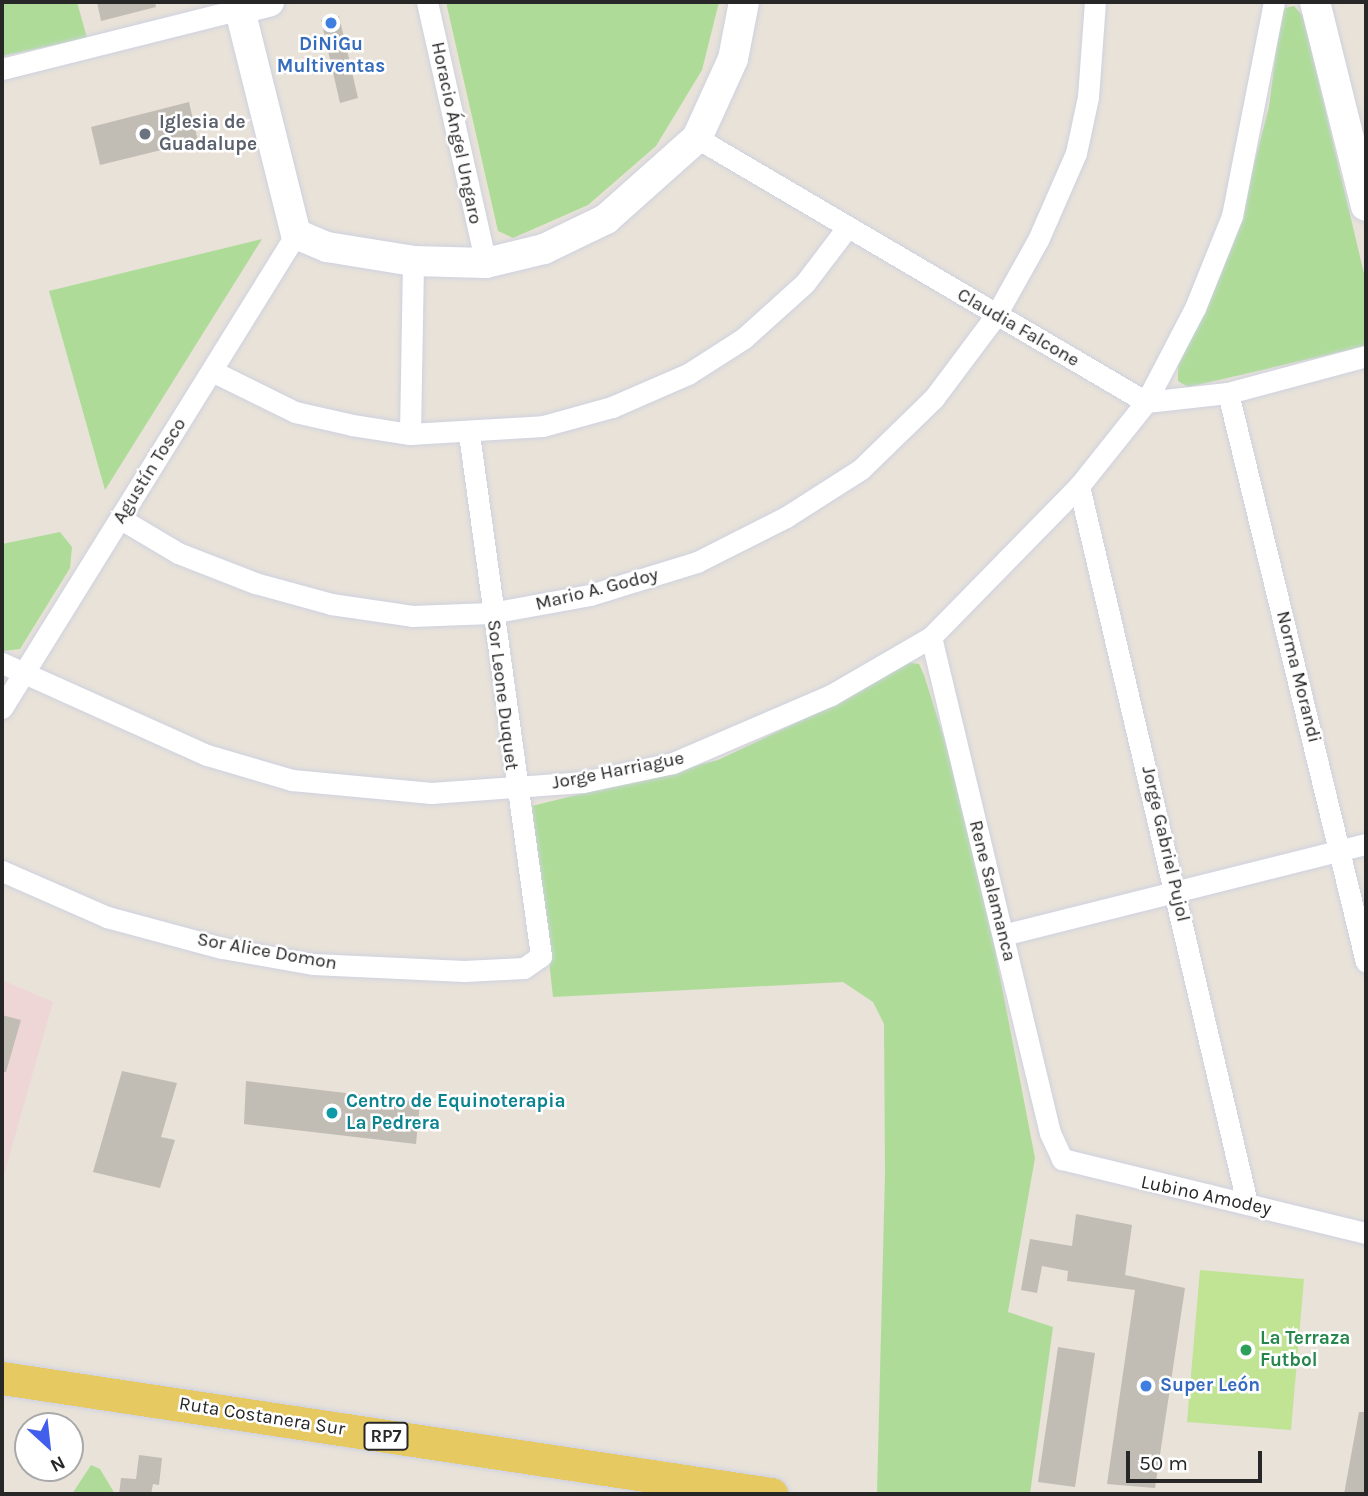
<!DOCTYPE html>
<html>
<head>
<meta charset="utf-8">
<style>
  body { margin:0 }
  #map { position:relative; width:1368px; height:1496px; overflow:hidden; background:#e8e2d9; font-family:Karla,sans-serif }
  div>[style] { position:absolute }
  .medical>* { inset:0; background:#efd6d6 }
  .green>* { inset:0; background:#aedc98 }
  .pitch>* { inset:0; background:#c0e394 }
  .building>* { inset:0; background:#c1bcb4 }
  .roads { filter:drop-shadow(0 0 2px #ced1df) drop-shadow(0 0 2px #ced1df) }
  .street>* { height:21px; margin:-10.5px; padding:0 10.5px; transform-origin:10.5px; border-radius:10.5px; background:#fff }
  .secondary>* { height:30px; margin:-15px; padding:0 15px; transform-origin:15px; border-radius:15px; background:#fff }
  .primary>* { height:33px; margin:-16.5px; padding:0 16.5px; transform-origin:16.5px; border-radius:16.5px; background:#e6c960 }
  .dots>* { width:19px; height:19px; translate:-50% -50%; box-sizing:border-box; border:4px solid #fff; border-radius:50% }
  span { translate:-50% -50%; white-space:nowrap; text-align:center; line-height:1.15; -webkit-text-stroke:5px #fff; paint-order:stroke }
  .shield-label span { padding:2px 5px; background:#fff; border:2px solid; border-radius:5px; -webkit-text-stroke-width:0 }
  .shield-label { font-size:18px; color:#272727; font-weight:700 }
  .shop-label { font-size:19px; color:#366cbe; font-weight:700 }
  .left { translate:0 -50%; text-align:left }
  .worship-label { font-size:19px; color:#5b616d; font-weight:700 }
  .street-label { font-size:19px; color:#272727 }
  .culture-label { font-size:19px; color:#0d838f; font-weight:700 }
  .leisure-label { font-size:19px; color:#27864d; font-weight:700 }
  .frame { position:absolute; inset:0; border:4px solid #272727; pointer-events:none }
  .north { position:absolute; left:14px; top:1412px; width:70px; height:70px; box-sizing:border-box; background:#fff; border:2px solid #a9a9a9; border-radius:50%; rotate:153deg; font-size:19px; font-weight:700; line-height:28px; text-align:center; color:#272727 }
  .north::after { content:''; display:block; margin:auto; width:24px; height:32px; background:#425eec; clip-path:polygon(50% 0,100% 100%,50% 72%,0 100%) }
  .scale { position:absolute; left:1126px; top:1451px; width:136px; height:32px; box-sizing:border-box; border:4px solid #272727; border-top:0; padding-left:9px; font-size:21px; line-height:24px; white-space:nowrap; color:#272727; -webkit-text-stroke:5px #fff; paint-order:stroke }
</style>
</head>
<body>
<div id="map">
  <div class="medical">
    <div style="clip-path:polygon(2px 980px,53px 1002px,2px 1182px)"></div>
  </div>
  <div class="green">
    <div style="clip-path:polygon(2px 2px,77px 2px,87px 38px,2px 56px)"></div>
    <div style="clip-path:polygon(446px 2px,719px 2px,702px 70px,656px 146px,588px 205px,513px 238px,498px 231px)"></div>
    <div style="clip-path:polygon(1294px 6px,1303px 16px,1366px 282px,1366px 346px,1188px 387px,1178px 381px,1178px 366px,1233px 245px,1269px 107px,1280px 20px,1285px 8px)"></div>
    <div style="clip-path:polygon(262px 239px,105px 490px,49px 291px)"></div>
    <div style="clip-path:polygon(60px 532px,72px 547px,70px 568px,20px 649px,4px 651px,2px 544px)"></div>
    <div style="clip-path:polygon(906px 662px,919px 664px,924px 675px,970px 821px,1035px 1158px,1008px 1312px,1053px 1327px,1030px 1494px,877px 1493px,885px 1173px,884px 1024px,873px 1002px,843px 982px,553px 997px,532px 806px,718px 760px,836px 704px)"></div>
    <div style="clip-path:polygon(91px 1465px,100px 1469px,115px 1494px,72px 1494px)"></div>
  </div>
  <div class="pitch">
    <div style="clip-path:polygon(1200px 1270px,1304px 1279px,1291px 1430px,1187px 1422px)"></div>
  </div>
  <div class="building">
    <div style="clip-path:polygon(97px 2px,155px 2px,156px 7px,101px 21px)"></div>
    <div style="clip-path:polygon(339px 16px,358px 98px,340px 103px,321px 20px)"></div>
    <div style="clip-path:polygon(189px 102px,198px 141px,100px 165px,91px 127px)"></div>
    <div style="clip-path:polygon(2px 1015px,21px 1020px,6px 1072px,2px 1072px)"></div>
    <div style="clip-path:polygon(122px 1071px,177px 1083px,161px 1137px,175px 1140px,160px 1188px,93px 1172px)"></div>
    <div style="clip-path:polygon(246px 1081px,420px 1102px,416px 1144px,244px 1124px)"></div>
    <div style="clip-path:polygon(1076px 1214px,1132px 1225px,1125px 1275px,1185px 1288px,1155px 1488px,1107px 1484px,1135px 1290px,1067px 1281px,1068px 1271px,1042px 1266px,1037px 1293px,1021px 1290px,1030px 1239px,1072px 1246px)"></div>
    <div style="clip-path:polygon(1058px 1347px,1095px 1353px,1075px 1487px,1038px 1482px)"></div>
    <div style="clip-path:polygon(1359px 1412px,1366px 1412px,1364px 1494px,1344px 1494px)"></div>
    <div style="clip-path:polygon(139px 1455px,162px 1458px,159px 1485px,153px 1484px,151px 1494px,119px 1494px,121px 1478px,136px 1479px)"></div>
  </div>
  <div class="roads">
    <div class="street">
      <div style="left:427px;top:2px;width:268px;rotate:77.3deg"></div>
      <div style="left:2px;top:69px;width:245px;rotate:-14.1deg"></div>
      <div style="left:697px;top:138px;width:521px;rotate:30.45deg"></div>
      <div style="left:1146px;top:402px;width:82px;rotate:-6.3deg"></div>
      <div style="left:1228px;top:393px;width:143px;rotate:-15deg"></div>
      <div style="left:212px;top:371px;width:93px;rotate:26.3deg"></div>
      <div style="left:295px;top:412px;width:58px;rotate:12.8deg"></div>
      <div style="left:352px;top:425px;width:59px;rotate:8.8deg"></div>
      <div style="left:410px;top:434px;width:133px;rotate:-3.4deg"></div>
      <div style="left:543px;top:426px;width:72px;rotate:-15.4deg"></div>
      <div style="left:612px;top:407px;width:83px;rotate:-23.5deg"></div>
      <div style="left:688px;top:374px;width:67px;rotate:-32.7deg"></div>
      <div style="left:744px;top:338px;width:82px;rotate:-42deg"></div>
      <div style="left:805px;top:283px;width:68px;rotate:-52.8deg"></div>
      <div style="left:1228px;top:393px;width:585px;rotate:76.37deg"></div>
      <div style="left:410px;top:434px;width:173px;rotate:-89deg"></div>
      <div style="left:1079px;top:486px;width:736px;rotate:76.81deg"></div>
      <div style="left:121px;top:519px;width:66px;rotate:30.8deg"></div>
      <div style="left:178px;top:553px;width:83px;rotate:21.3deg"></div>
      <div style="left:255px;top:583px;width:79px;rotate:15.4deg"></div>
      <div style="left:331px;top:604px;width:82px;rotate:8.4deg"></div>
      <div style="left:412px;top:616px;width:79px;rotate:-2.2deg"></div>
      <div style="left:491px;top:613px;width:101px;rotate:-10.3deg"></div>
      <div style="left:590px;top:595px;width:112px;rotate:-17.1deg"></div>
      <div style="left:697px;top:562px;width:100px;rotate:-26.8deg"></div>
      <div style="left:786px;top:517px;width:89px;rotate:-32.6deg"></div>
      <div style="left:861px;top:469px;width:102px;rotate:-44.2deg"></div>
      <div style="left:934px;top:398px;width:104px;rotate:-53.2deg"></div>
      <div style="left:996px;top:315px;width:86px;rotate:-60.8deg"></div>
      <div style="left:1038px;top:240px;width:95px;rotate:-66.4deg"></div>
      <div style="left:1076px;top:153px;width:57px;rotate:-77.9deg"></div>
      <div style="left:1088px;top:97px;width:95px;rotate:-85.8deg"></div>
      <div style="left:931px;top:637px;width:510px;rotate:76.51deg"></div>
      <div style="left:1050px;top:1133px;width:29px;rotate:65deg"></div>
      <div style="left:1062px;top:1159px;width:313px;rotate:13.7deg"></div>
      <div style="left:2px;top:663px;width:225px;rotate:24.2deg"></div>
      <div style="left:207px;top:755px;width:89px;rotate:16.4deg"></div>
      <div style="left:292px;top:780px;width:140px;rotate:5.3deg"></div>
      <div style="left:431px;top:793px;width:152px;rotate:-4.1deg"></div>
      <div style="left:583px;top:782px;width:92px;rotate:-11.9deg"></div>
      <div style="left:673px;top:763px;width:172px;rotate:-23.3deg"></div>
      <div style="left:831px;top:695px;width:116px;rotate:-30.1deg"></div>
      <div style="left:931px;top:637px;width:211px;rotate:-45.6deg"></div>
      <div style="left:1079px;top:486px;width:107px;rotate:-51.4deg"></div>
      <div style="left:1146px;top:402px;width:106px;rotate:-62.5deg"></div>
      <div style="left:1195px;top:308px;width:99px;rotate:-68.1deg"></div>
      <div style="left:1232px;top:216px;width:218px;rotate:-78.9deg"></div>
      <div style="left:2px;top:708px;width:558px;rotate:-58.19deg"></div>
      <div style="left:2px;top:871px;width:115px;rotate:23.7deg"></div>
      <div style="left:107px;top:917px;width:119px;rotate:15.1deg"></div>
      <div style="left:222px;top:948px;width:92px;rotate:10deg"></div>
      <div style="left:313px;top:964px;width:151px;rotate:2.7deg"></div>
      <div style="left:464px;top:971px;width:60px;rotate:-2.9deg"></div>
      <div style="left:524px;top:968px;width:21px;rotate:-35deg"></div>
      <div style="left:541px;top:956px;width:527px;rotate:-97.85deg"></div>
      <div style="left:1003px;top:935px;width:374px;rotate:-14.1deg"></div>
    </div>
    <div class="secondary">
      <div style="left:238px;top:2px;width:239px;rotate:76deg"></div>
      <div style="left:296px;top:234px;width:34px;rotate:23deg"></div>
      <div style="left:327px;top:247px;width:87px;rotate:9.2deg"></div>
      <div style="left:413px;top:261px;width:73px;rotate:1.6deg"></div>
      <div style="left:486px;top:263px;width:60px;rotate:-13.6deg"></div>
      <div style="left:544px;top:249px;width:69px;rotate:-25.8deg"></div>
      <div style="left:606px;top:219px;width:122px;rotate:-41.7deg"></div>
      <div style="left:697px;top:138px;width:87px;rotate:-65.5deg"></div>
      <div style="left:733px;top:59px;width:58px;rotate:-79.1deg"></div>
      <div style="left:1315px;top:2px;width:210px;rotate:76deg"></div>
      <div style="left:240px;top:9px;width:30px;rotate:-14deg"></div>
    </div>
    <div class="primary">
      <div style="left:2px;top:1378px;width:778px;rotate:8.58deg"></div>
    </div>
  </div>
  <div class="dots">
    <div style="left:331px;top:23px;background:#3f7fe0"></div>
    <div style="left:145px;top:134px;background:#6b7280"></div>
    <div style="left:332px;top:1113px;background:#0f9aa8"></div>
    <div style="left:1246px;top:1350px;background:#2e9e5b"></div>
    <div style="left:1146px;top:1386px;background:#3f7fe0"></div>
  </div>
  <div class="shield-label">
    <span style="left:386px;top:1436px">RP7</span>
  </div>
  <div class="shop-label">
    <span style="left:331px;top:56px">DiNiGu<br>Multiventas</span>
    <span class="left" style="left:1160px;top:1386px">Super León</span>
  </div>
  <div class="worship-label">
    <span class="left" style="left:159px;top:134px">Iglesia de<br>Guadalupe</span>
  </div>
  <div class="street-label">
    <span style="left:456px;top:133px;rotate:78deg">Horacio Ángel Ungaro</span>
    <span style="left:1018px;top:328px;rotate:30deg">Claudia Falcone</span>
    <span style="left:150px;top:471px;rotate:-58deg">Agustín Tosco</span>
    <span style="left:597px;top:590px;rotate:-14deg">Mario A. Godoy</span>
    <span style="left:1298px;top:677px;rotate:76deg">Norma Morandi</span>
    <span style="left:502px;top:695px;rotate:83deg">Sor Leone Duquet</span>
    <span style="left:618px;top:771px;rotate:-11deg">Jorge Harriague</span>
    <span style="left:1165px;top:844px;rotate:77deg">Jorge Gabriel Pujol</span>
    <span style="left:992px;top:891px;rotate:76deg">Rene Salamanca</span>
    <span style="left:267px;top:952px;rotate:10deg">Sor Alice Domon</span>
    <span style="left:1206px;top:1196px;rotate:12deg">Lubino Amodey</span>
    <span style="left:262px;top:1417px;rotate:9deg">Ruta Costanera Sur</span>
  </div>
  <div class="culture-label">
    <span class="left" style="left:346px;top:1113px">Centro de Equinoterapia<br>La Pedrera</span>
  </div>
  <div class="leisure-label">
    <span class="left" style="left:1260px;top:1350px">La Terraza<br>Futbol</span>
  </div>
  <div class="frame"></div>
  <div class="north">N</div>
  <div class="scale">50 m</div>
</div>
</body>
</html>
